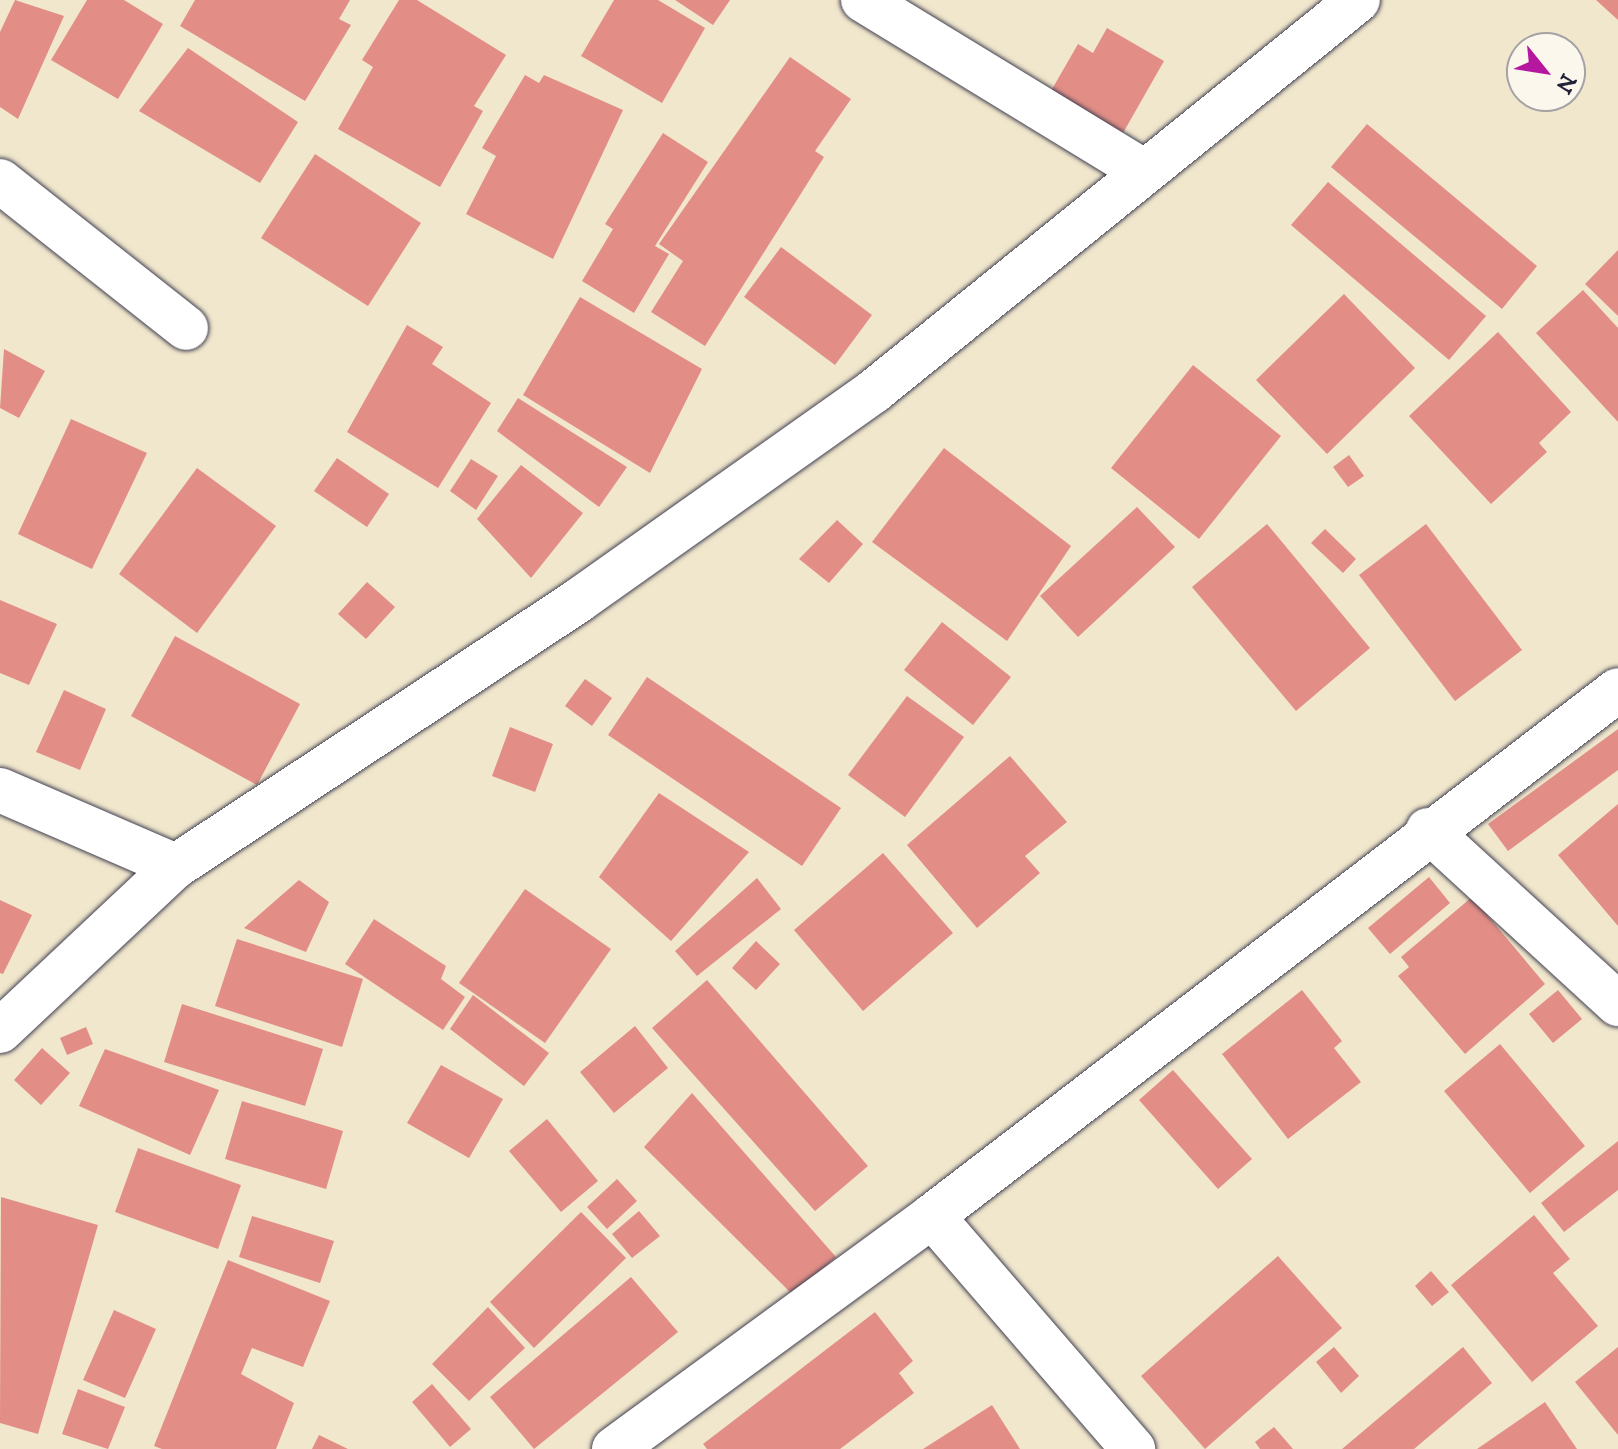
<!DOCTYPE html>
<html>
<head>
<meta charset="utf-8">
<style>
  body { margin:0 }
  #map { position:relative; width:1618px; height:1449px; overflow:hidden; background:#f1e7cd; font-family:"IM FELL DW Pica",serif }
  div>[style] { position:absolute }
  .building>* { inset:0; background:#e28e87 }
  .roads { filter:drop-shadow(0 0 2px #414051) drop-shadow(0 0 2px #414051) }
  .minor>* { height:44px; margin:-22px; padding:0 22px; transform-origin:22px; border-radius:22px; background:#fff }
  span { translate:-50% -50%; white-space:nowrap; text-align:center; line-height:1.15; -webkit-text-stroke:6px #fbf7ec; paint-order:stroke }
  .north { position:absolute; left:1506px; top:32px; width:80px; height:80px; box-sizing:border-box; background:#fbf7ec; border:2px solid #a4a2a5; border-radius:50%; rotate:120deg; font-size:22px; font-weight:700; line-height:32px; text-align:center; color:#22223b }
  .north::after { content:''; display:block; margin:auto; width:28px; height:36px; background:#b5179e; clip-path:polygon(50% 0,100% 100%,50% 72%,0 100%) }
</style>
</head>
<body>
<div id="map">
  <div class="building">
    <div style="clip-path:polygon(15px 0,64px 16px,18px 119px,0 107px,0 32px)"></div>
    <div style="clip-path:polygon(87px 0,124px 0,163px 24px,118px 99px,51px 60px)"></div>
    <div style="clip-path:polygon(195px 0,350px 0,339px 19px,351px 25px,305px 101px,180px 26px)"></div>
    <div style="clip-path:polygon(399px 0,417px 0,506px 55px,474px 106px,483px 111px,440px 187px,338px 129px,373px 67px,362px 60px)"></div>
    <div style="clip-path:polygon(614px 0,658px 0,705px 28px,662px 103px,581px 56px)"></div>
    <div style="clip-path:polygon(675px 0,730px 0,713px 25px)"></div>
    <div style="clip-path:polygon(1596px 0,1618px 0,1618px 20px)"></div>
    <div style="clip-path:polygon(1107px 28px,1164px 61px,1123px 133px,1051px 91px,1078px 44px,1093px 53px)"></div>
    <div style="clip-path:polygon(188px 48px,298px 122px,260px 183px,139px 111px)"></div>
    <div style="clip-path:polygon(790px 57px,851px 99px,815px 151px,824px 157px,705px 346px,651px 312px,683px 261px,659px 244px)"></div>
    <div style="clip-path:polygon(525px 75px,539px 83px,544px 75px,623px 110px,553px 259px,466px 214px,496px 156px,482px 148px)"></div>
    <div style="clip-path:polygon(1367px 124px,1537px 266px,1502px 309px,1331px 167px)"></div>
    <div style="clip-path:polygon(663px 133px,708px 162px,655px 246px,669px 254px,634px 313px,582px 281px,613px 229px,605px 224px)"></div>
    <div style="clip-path:polygon(315px 154px,421px 223px,368px 306px,261px 238px)"></div>
    <div style="clip-path:polygon(1328px 182px,1486px 316px,1449px 360px,1291px 225px)"></div>
    <div style="clip-path:polygon(781px 247px,872px 315px,835px 365px,744px 297px)"></div>
    <div style="clip-path:polygon(1618px 250px,1618px 316px,1585px 284px)"></div>
    <div style="clip-path:polygon(1583px 290px,1618px 328px,1618px 422px,1536px 333px)"></div>
    <div style="clip-path:polygon(1344px 294px,1415px 368px,1327px 454px,1256px 380px)"></div>
    <div style="clip-path:polygon(580px 297px,702px 369px,650px 473px,523px 395px)"></div>
    <div style="clip-path:polygon(407px 325px,443px 347px,432px 364px,491px 403px,438px 488px,347px 432px)"></div>
    <div style="clip-path:polygon(1498px 332px,1571px 412px,1539px 443px,1547px 452px,1491px 504px,1409px 416px)"></div>
    <div style="clip-path:polygon(4px 349px,45px 371px,19px 418px,0 408px)"></div>
    <div style="clip-path:polygon(1193px 365px,1281px 436px,1199px 539px,1111px 468px)"></div>
    <div style="clip-path:polygon(518px 398px,627px 467px,599px 507px,497px 431px)"></div>
    <div style="clip-path:polygon(71px 419px,147px 453px,92px 569px,18px 534px)"></div>
    <div style="clip-path:polygon(944px 448px,1071px 546px,1007px 641px,872px 542px)"></div>
    <div style="clip-path:polygon(1349px 455px,1364px 476px,1348px 487px,1333px 467px)"></div>
    <div style="clip-path:polygon(337px 458px,389px 494px,367px 527px,314px 491px)"></div>
    <div style="clip-path:polygon(471px 459px,498px 476px,476px 510px,450px 491px)"></div>
    <div style="clip-path:polygon(521px 465px,583px 513px,531px 578px,477px 519px)"></div>
    <div style="clip-path:polygon(197px 468px,276px 526px,197px 633px,119px 574px)"></div>
    <div style="clip-path:polygon(1137px 507px,1175px 547px,1078px 637px,1040px 596px)"></div>
    <div style="clip-path:polygon(837px 520px,863px 544px,829px 583px,799px 559px)"></div>
    <div style="clip-path:polygon(1267px 524px,1370px 648px,1296px 711px,1192px 587px)"></div>
    <div style="clip-path:polygon(1426px 524px,1522px 650px,1455px 701px,1359px 575px)"></div>
    <div style="clip-path:polygon(1325px 529px,1356px 559px,1343px 573px,1311px 543px)"></div>
    <div style="clip-path:polygon(367px 582px,395px 607px,366px 639px,338px 614px)"></div>
    <div style="clip-path:polygon(0 600px,57px 624px,29px 685px,0 673px)"></div>
    <div style="clip-path:polygon(942px 622px,1011px 677px,973px 725px,904px 670px)"></div>
    <div style="clip-path:polygon(175px 636px,300px 704px,257px 785px,131px 716px)"></div>
    <div style="clip-path:polygon(647px 677px,841px 808px,802px 866px,608px 735px)"></div>
    <div style="clip-path:polygon(585px 679px,612px 698px,592px 726px,565px 706px)"></div>
    <div style="clip-path:polygon(64px 690px,106px 709px,80px 770px,36px 752px)"></div>
    <div style="clip-path:polygon(907px 696px,964px 737px,905px 817px,848px 775px)"></div>
    <div style="clip-path:polygon(510px 727px,553px 744px,535px 792px,492px 776px)"></div>
    <div style="clip-path:polygon(1618px 729px,1618px 770px,1508px 851px,1488px 824px)"></div>
    <div style="clip-path:polygon(1010px 756px,1067px 822px,1025px 856px,1040px 873px,977px 928px,907px 845px)"></div>
    <div style="clip-path:polygon(659px 793px,749px 852px,671px 941px,599px 877px)"></div>
    <div style="clip-path:polygon(1618px 804px,1618px 926px,1558px 855px)"></div>
    <div style="clip-path:polygon(883px 853px,953px 933px,863px 1011px,794px 930px)"></div>
    <div style="clip-path:polygon(1429px 877px,1450px 903px,1390px 954px,1368px 928px)"></div>
    <div style="clip-path:polygon(757px 878px,781px 909px,697px 976px,675px 951px)"></div>
    <div style="clip-path:polygon(299px 880px,329px 902px,306px 952px,244px 928px)"></div>
    <div style="clip-path:polygon(525px 889px,611px 949px,545px 1043px,459px 983px)"></div>
    <div style="clip-path:polygon(1472px 897px,1545px 984px,1465px 1054px,1398px 976px,1409px 967px,1401px 957px)"></div>
    <div style="clip-path:polygon(0 900px,32px 915px,3px 974px,0 973px)"></div>
    <div style="clip-path:polygon(374px 919px,446px 966px,441px 979px,465px 997px,443px 1030px,345px 964px)"></div>
    <div style="clip-path:polygon(237px 939px,363px 979px,342px 1047px,215px 1006px)"></div>
    <div style="clip-path:polygon(756px 941px,780px 964px,756px 990px,732px 968px)"></div>
    <div style="clip-path:polygon(707px 980px,868px 1166px,815px 1211px,652px 1028px)"></div>
    <div style="clip-path:polygon(1302px 990px,1342px 1041px,1334px 1048px,1361px 1082px,1288px 1139px,1222px 1054px)"></div>
    <div style="clip-path:polygon(1558px 990px,1582px 1019px,1553px 1043px,1529px 1014px)"></div>
    <div style="clip-path:polygon(473px 995px,549px 1053px,524px 1086px,450px 1029px)"></div>
    <div style="clip-path:polygon(182px 1004px,323px 1049px,305px 1106px,164px 1062px)"></div>
    <div style="clip-path:polygon(635px 1026px,668px 1068px,614px 1113px,580px 1072px)"></div>
    <div style="clip-path:polygon(86px 1027px,93px 1044px,67px 1055px,60px 1038px)"></div>
    <div style="clip-path:polygon(1500px 1044px,1585px 1146px,1530px 1193px,1444px 1091px)"></div>
    <div style="clip-path:polygon(42px 1048px,70px 1073px,41px 1105px,14px 1080px)"></div>
    <div style="clip-path:polygon(105px 1049px,219px 1090px,190px 1155px,79px 1106px)"></div>
    <div style="clip-path:polygon(441px 1065px,503px 1099px,469px 1158px,407px 1123px)"></div>
    <div style="clip-path:polygon(1173px 1070px,1252px 1159px,1218px 1189px,1139px 1100px)"></div>
    <div style="clip-path:polygon(692px 1093px,836px 1257px,793px 1295px,644px 1147px)"></div>
    <div style="clip-path:polygon(242px 1101px,343px 1131px,326px 1189px,225px 1159px)"></div>
    <div style="clip-path:polygon(547px 1119px,598px 1181px,561px 1212px,509px 1151px)"></div>
    <div style="clip-path:polygon(1618px 1141px,1618px 1190px,1564px 1232px,1541px 1203px)"></div>
    <div style="clip-path:polygon(138px 1148px,241px 1185px,218px 1249px,115px 1212px)"></div>
    <div style="clip-path:polygon(617px 1179px,637px 1201px,607px 1229px,587px 1207px)"></div>
    <div style="clip-path:polygon(1px 1197px,98px 1225px,38px 1434px,0 1423px)"></div>
    <div style="clip-path:polygon(639px 1211px,660px 1236px,632px 1258px,612px 1234px)"></div>
    <div style="clip-path:polygon(581px 1212px,626px 1258px,534px 1348px,490px 1302px)"></div>
    <div style="clip-path:polygon(1534px 1215px,1570px 1259px,1553px 1273px,1598px 1326px,1532px 1382px,1451px 1285px)"></div>
    <div style="clip-path:polygon(252px 1216px,334px 1241px,320px 1283px,239px 1257px)"></div>
    <div style="clip-path:polygon(1278px 1256px,1342px 1328px,1205px 1449px,1141px 1376px)"></div>
    <div style="clip-path:polygon(228px 1260px,330px 1301px,303px 1367px,252px 1348px,241px 1374px,294px 1403px,276px 1449px,162px 1449px,154px 1446px)"></div>
    <div style="clip-path:polygon(1431px 1271px,1449px 1292px,1432px 1306px,1415px 1286px)"></div>
    <div style="clip-path:polygon(631px 1277px,678px 1332px,534px 1449px,490px 1397px)"></div>
    <div style="clip-path:polygon(488px 1307px,525px 1348px,469px 1401px,432px 1364px)"></div>
    <div style="clip-path:polygon(114px 1310px,156px 1329px,125px 1398px,83px 1380px)"></div>
    <div style="clip-path:polygon(875px 1312px,913px 1361px,899px 1373px,914px 1393px,840px 1449px,707px 1449px,703px 1444px)"></div>
    <div style="clip-path:polygon(1334px 1347px,1359px 1376px,1341px 1393px,1316px 1362px)"></div>
    <div style="clip-path:polygon(1463px 1347px,1492px 1383px,1414px 1449px,1342px 1449px)"></div>
    <div style="clip-path:polygon(1618px 1347px,1618px 1435px,1575px 1382px)"></div>
    <div style="clip-path:polygon(432px 1384px,471px 1429px,450px 1447px,412px 1402px)"></div>
    <div style="clip-path:polygon(78px 1389px,125px 1407px,108px 1449px,62px 1434px)"></div>
    <div style="clip-path:polygon(1545px 1402px,1577px 1449px,1477px 1449px)"></div>
    <div style="clip-path:polygon(992px 1405px,1020px 1449px,923px 1449px)"></div>
    <div style="clip-path:polygon(1274px 1427px,1293px 1449px,1260px 1449px,1255px 1442px)"></div>
    <div style="clip-path:polygon(319px 1435px,348px 1449px,312px 1449px)"></div>
  </div>
  <div class="roads">
    <div class="minor">
      <div style="left:863px;top:0;width:326px;rotate:31.4deg"></div>
      <div style="left:0;top:181px;width:237px;rotate:38.3deg"></div>
      <div style="left:0;top:790px;width:192px;rotate:23.4deg"></div>
      <div style="left:1428px;top:830px;width:258px;rotate:42.5deg"></div>
      <div style="left:0;top:1031px;width:241px;rotate:-43.2deg"></div>
      <div style="left:176px;top:866px;width:483px;rotate:-33.4deg"></div>
      <div style="left:579px;top:600px;width:362px;rotate:-35.3deg"></div>
      <div style="left:874px;top:391px;width:622px;rotate:-38.93deg"></div>
      <div style="left:932px;top:1216px;width:308px;rotate:49.2deg"></div>
      <div style="left:614px;top:1449px;width:394px;rotate:-36.2deg"></div>
      <div style="left:932px;top:1216px;width:864px;rotate:-37.48deg"></div>
    </div>
  </div>
  <div class="north">N</div>
</div>
</body>
</html>
